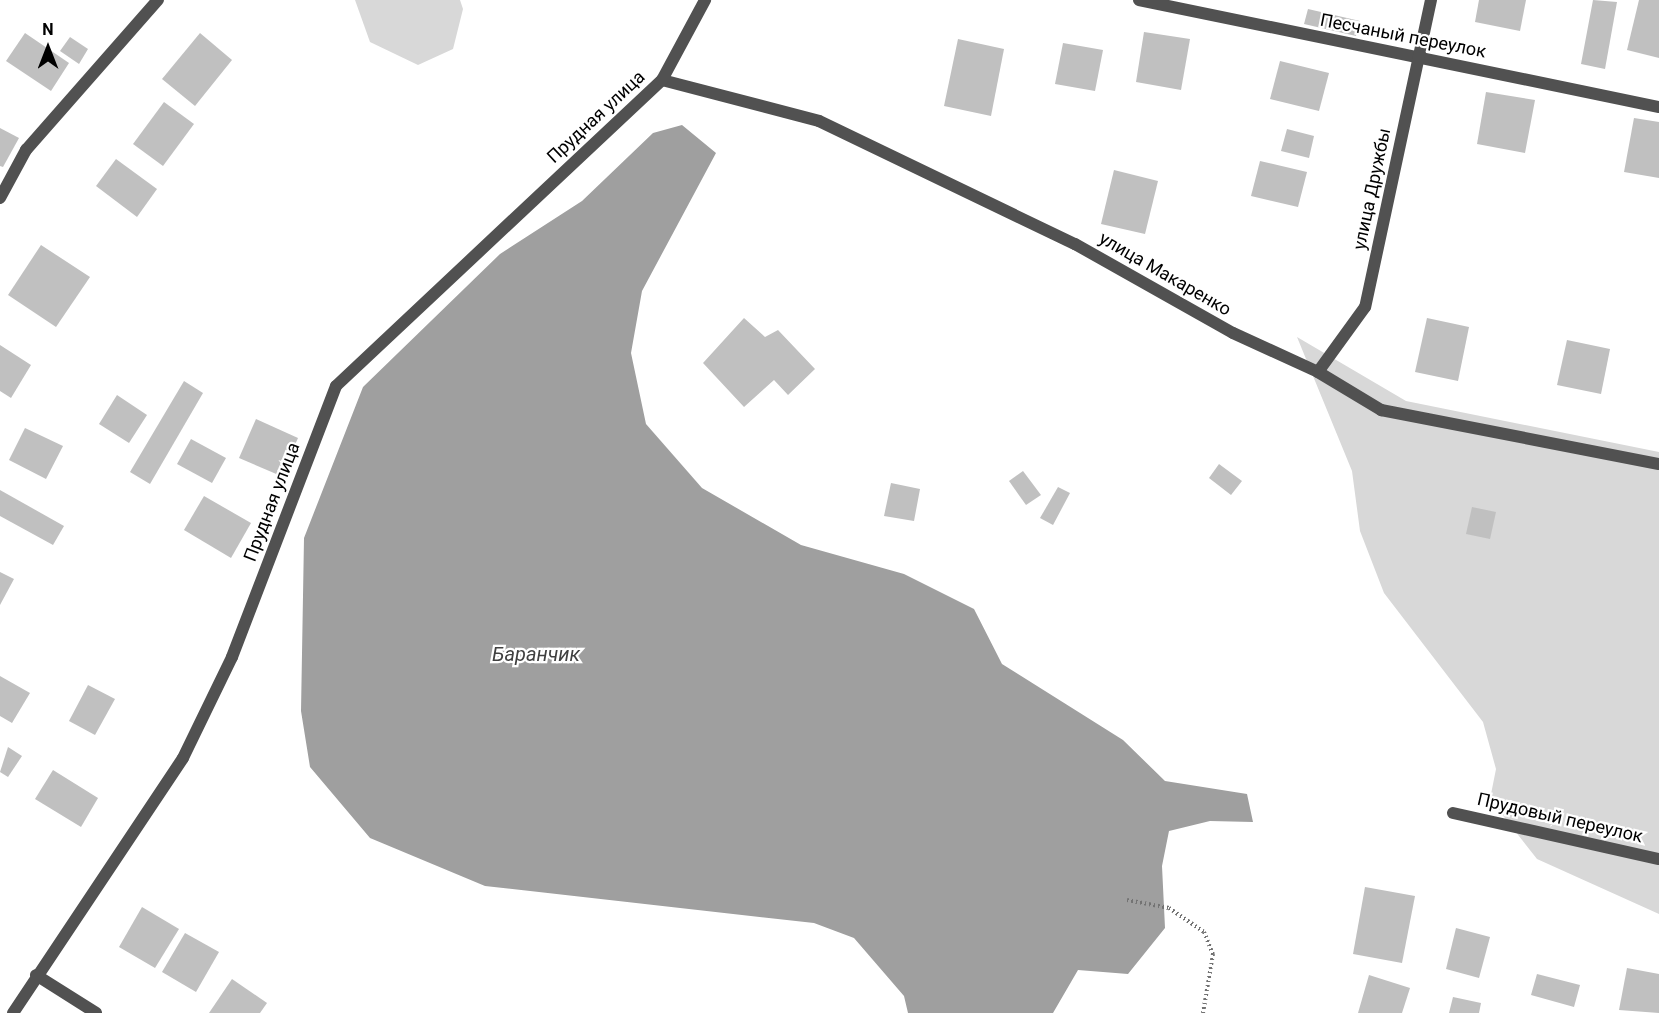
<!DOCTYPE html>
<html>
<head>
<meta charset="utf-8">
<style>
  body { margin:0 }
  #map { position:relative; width:1659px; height:1013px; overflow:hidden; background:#fff; font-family:Roboto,sans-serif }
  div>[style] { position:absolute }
  .green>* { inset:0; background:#d8d8d8 }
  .water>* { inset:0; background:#9f9f9f }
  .building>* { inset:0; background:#c0c0c0 }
  .path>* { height:4px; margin-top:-2px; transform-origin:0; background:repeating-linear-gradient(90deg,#737373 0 1.5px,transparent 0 4.5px) }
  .lane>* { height:12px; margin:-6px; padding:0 6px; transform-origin:6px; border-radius:6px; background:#515151 }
  .street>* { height:12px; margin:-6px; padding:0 6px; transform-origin:6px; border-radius:6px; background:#515151 }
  span { translate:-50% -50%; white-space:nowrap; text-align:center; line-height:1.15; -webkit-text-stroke:4.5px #fff; paint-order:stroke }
  .street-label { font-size:18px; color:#000 }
  .water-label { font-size:20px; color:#404040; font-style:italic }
  .north { position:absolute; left:18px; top:18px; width:60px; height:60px; -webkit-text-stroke:4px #fff; paint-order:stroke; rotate:0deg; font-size:16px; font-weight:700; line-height:24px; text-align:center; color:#000 }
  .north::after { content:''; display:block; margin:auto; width:21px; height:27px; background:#000; clip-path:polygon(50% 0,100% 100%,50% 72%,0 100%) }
</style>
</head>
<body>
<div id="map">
  <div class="green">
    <div style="clip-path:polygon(355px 0,460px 0,463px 9px,453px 49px,418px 65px,370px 42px)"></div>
    <div style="clip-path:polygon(1297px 337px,1406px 401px,1659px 452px,1659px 914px,1537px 859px,1490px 799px,1496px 769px,1483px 722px,1384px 593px,1360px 531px,1352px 471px)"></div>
  </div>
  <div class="water">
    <div style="clip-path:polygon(682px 125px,716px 153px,642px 291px,631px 353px,646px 424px,702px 488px,801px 545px,904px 574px,974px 609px,1002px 664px,1123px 740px,1165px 781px,1247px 794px,1253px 822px,1210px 821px,1169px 831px,1162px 866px,1165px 928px,1128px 974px,1078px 970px,1053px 1013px,908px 1013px,904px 996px,854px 938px,814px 923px,485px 886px,370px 838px,310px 767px,301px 711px,304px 538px,363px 387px,500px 254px,582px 201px,653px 133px)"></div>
  </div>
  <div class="building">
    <div style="clip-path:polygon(1479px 0,1526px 0,1520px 31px,1475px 22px)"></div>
    <div style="clip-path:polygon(1593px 0,1617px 2px,1605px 69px,1581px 64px)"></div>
    <div style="clip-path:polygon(1639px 0,1659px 0,1659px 58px,1627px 50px)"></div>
    <div style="clip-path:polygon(1308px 9px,1360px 21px,1356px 36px,1304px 24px)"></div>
    <div style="clip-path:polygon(1144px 32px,1190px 39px,1181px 90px,1136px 82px)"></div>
    <div style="clip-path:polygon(25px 33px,69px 63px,51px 91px,6px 61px)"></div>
    <div style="clip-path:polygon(200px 33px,232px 60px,195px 106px,162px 79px)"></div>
    <div style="clip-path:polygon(70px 37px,88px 49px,79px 64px,60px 51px)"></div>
    <div style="clip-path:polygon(958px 39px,1004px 49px,991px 116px,944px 106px)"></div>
    <div style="clip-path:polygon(1063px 43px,1103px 50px,1095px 91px,1055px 84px)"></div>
    <div style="clip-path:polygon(1280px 61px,1329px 73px,1319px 111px,1270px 99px)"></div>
    <div style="clip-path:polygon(1486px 92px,1535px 100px,1525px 153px,1477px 144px)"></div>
    <div style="clip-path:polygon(164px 102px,194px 124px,163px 166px,133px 144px)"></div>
    <div style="clip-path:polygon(1634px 118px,1659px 122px,1659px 178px,1624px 172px)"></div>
    <div style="clip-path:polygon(0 128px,19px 138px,3px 167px,0 166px)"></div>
    <div style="clip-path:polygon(1287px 129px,1314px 136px,1309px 158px,1281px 151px)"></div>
    <div style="clip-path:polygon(116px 159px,157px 189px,137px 217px,96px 186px)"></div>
    <div style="clip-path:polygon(1260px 161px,1307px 172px,1298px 207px,1251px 196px)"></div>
    <div style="clip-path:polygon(1114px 170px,1158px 181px,1145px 234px,1101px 224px)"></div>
    <div style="clip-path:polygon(41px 245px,90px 277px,56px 327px,8px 295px)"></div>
    <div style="clip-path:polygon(744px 318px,765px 337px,778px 330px,815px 369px,788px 395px,774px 380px,744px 407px,703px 363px)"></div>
    <div style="clip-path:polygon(1427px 318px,1469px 327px,1458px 381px,1415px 372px)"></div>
    <div style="clip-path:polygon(1567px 340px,1610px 349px,1601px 394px,1557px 385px)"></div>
    <div style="clip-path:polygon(0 345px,31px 365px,11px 398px,0 391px)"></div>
    <div style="clip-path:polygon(184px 381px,203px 393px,150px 484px,130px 472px)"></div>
    <div style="clip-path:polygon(117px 395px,147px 415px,129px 443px,99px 424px)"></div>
    <div style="clip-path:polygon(256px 419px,298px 438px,281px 476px,239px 458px)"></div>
    <div style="clip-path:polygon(25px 428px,63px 446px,46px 479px,9px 460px)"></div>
    <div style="clip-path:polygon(191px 439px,226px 458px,212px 483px,177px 464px)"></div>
    <div style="clip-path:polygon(1219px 464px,1242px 481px,1231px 495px,1209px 478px)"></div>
    <div style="clip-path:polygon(1023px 471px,1041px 495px,1026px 505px,1009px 481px)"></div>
    <div style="clip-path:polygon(891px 483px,920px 489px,914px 521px,884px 516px)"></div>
    <div style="clip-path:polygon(1058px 487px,1070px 493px,1053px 525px,1040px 518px)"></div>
    <div style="clip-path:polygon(0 490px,64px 526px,53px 545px,0 516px)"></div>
    <div style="clip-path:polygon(204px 496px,251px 523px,231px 558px,184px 530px)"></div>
    <div style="clip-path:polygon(1472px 507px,1496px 512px,1490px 539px,1466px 534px)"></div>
    <div style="clip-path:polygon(0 572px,14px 579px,0 605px)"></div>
    <div style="clip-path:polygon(0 676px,30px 693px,12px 723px,0 716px)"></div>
    <div style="clip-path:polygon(88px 685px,115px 699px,95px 735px,69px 721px)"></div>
    <div style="clip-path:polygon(8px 747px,22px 756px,8px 777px,0 772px)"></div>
    <div style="clip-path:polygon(53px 770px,98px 798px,81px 827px,35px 799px)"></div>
    <div style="clip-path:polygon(1365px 887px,1415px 896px,1402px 963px,1353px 954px)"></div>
    <div style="clip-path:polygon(142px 907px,179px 929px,155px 968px,119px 947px)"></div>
    <div style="clip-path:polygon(1456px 928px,1490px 937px,1479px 978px,1446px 969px)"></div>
    <div style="clip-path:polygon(185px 933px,219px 952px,196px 992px,162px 972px)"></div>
    <div style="clip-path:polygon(1627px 968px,1659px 974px,1659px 1013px,1619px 1010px)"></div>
    <div style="clip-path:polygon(1537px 974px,1580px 985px,1574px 1007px,1531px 995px)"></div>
    <div style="clip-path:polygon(1369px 975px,1410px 988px,1402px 1013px,1358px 1013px)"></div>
    <div style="clip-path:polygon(232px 979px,267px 1003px,260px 1013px,209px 1013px)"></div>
    <div style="clip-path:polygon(1453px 997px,1481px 1003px,1479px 1013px,1449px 1013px)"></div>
  </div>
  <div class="path">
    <div style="left:1127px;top:900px;width:43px;rotate:10.8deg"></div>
    <div style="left:1169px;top:908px;width:42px;rotate:34.4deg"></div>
    <div style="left:1204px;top:932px;width:24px;rotate:68deg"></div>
    <div style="left:1213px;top:954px;width:60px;rotate:99.6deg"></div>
  </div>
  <div class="lane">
    <div style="left:662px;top:80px;width:162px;rotate:14.6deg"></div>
    <div style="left:819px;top:121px;width:284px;rotate:25.7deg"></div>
    <div style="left:1075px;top:244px;width:181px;rotate:29.4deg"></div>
    <div style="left:1233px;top:333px;width:94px;rotate:24.6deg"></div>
  </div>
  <div class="street">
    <div style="left:1139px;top:0;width:531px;rotate:11.63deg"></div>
    <div style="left:1431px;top:0;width:314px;rotate:102.1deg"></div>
    <div style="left:1365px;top:307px;width:80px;rotate:125.9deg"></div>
    <div style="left:1318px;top:372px;width:74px;rotate:31.1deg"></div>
    <div style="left:1381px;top:410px;width:283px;rotate:11deg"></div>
    <div style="left:0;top:198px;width:55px;rotate:-61.6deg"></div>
    <div style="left:26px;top:150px;width:200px;rotate:-48.7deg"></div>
    <div style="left:1453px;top:813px;width:211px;rotate:12.6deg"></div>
    <div style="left:36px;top:975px;width:71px;rotate:32.3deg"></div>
    <div style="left:13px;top:1013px;width:306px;rotate:-56.3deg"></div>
    <div style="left:183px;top:758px;width:112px;rotate:-64.1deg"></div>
    <div style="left:232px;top:657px;width:290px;rotate:-69deg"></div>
    <div style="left:336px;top:386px;width:447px;rotate:-43.2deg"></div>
    <div style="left:662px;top:80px;width:91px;rotate:-61.7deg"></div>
  </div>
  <div class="street-label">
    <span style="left:1403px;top:36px;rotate:11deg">Песчаный переулок</span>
    <span style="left:596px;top:117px;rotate:-43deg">Прудная улица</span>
    <span style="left:1372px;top:189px;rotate:-78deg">улица Дружбы</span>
    <span style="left:1165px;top:274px;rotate:30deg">улица Макаренко</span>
    <span style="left:272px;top:502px;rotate:-69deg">Прудная улица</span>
    <span style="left:1560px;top:818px;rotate:13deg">Прудовый переулок</span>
  </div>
  <div class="water-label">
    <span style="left:536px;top:654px">Баранчик</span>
  </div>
  <div class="north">N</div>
</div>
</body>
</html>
